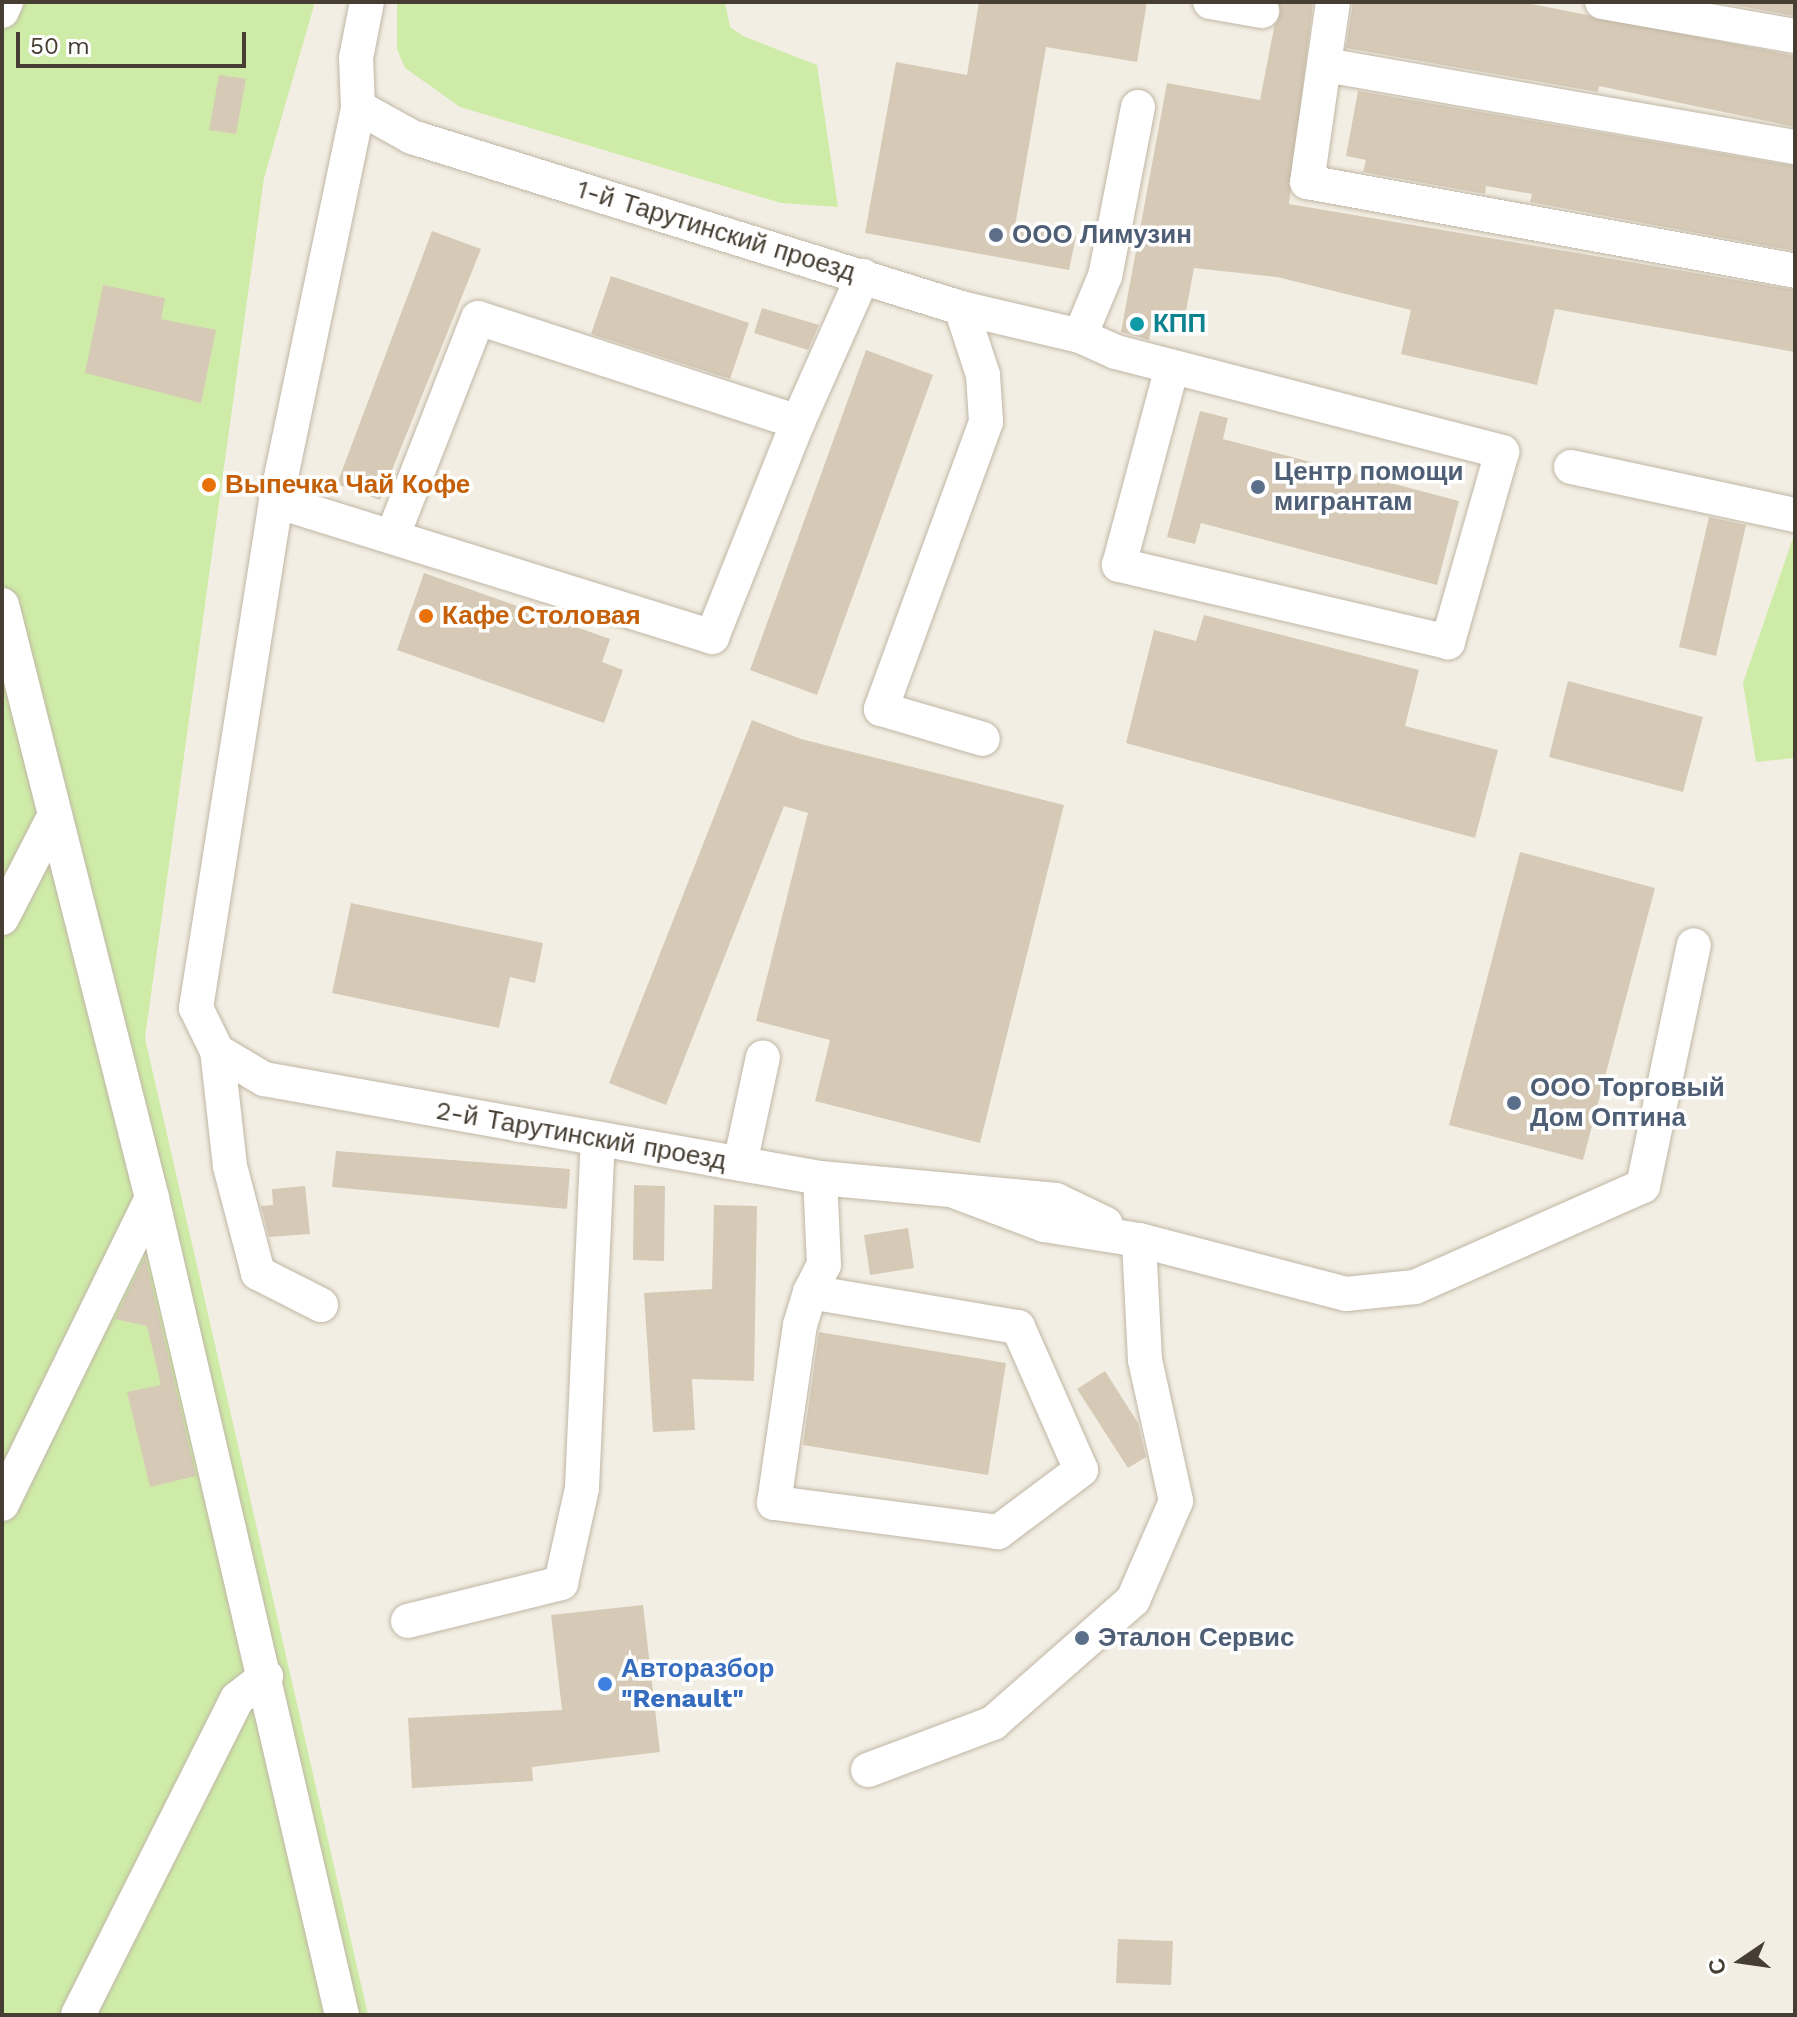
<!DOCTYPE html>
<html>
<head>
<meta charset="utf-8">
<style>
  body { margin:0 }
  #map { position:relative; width:1797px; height:2017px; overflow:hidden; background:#f3eee3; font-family:"Work Sans",sans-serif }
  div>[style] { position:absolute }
  .green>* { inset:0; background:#ceeca7 }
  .building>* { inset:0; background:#d6cab7 }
  .roads { filter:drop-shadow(0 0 2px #c0b6a5) drop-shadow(0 0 2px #c0b6a5) }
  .minor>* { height:34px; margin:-17px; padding:0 17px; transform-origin:17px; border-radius:17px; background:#fff }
  .dots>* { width:22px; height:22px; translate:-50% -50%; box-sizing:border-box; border:4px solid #fff; border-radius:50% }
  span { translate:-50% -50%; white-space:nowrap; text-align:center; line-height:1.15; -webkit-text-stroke:7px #fff; paint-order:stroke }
  .street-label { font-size:26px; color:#463e33 }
  .service-label { font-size:26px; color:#4e5e75; font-weight:700 }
  .left { translate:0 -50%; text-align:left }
  .culture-label { font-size:26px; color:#0d838f; font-weight:700 }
  .food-label { font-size:26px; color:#c56008; font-weight:700 }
  .shop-label { font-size:26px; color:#366cbe; font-weight:700 }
  .frame { position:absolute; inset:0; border:4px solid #463e33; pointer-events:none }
  .north { position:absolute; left:1701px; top:1921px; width:80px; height:80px; -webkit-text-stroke:6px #fff; paint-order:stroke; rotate:257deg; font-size:22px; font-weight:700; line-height:32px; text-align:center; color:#463e33 }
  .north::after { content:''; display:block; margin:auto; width:28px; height:36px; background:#463e33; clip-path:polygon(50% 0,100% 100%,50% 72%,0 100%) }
  .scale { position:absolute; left:16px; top:32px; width:230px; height:36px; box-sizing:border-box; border:4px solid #463e33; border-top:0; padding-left:10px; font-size:24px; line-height:28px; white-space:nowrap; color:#463e33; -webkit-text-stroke:6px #fff; paint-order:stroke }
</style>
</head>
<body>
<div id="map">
  <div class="green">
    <div style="clip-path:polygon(2px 2px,315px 2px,264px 178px,145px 1038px,368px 2015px,2px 2015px)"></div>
    <div style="clip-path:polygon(397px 2px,725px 2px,730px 27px,743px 36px,817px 65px,838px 207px,781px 203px,460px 107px,405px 68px,397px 49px)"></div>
    <div style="clip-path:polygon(1795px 532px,1795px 758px,1756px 762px,1743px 683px)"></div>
  </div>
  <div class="building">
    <div style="clip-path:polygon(979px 2px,1147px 2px,1137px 62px,1046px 47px,1015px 226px,1076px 236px,1069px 270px,865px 233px,896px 62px,967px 75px)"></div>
    <div style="clip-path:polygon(1279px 2px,1313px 2px,1289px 204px,1795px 290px,1795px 352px,1555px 309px,1537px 385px,1401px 354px,1411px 310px,1277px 277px,1194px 268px,1185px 316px,1154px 310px,1149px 340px,1121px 332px,1167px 83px,1260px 100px)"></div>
    <div style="clip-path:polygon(1353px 2px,1522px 2px,1795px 56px,1795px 127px,1599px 86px,1598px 92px,1346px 48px)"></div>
    <div style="clip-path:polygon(1717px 2px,1795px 2px,1795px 16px)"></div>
    <div style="clip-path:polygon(219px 75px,246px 79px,236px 134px,209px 130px)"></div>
    <div style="clip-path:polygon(1358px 91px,1795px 166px,1795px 251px,1530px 202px,1532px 194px,1486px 186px,1485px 194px,1363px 172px,1366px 160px,1346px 156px)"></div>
    <div style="clip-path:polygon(432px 231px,481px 249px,380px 500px,337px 484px)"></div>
    <div style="clip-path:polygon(611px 276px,749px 323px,730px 379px,591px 334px)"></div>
    <div style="clip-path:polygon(103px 285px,165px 298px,161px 319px,216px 330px,201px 403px,85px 373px)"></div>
    <div style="clip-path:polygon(762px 308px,819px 325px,808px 350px,754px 333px)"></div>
    <div style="clip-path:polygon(866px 350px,933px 375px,817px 695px,750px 670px)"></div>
    <div style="clip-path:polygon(1200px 411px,1228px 418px,1223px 439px,1459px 501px,1437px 585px,1201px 523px,1195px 544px,1167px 537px)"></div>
    <div style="clip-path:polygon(1709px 517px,1746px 525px,1716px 656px,1679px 647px)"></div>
    <div style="clip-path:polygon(424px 573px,610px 639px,602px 662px,623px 670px,604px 723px,397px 650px)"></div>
    <div style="clip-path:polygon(1204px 615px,1419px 670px,1405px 726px,1498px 750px,1475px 838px,1126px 743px,1154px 630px,1196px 641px)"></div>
    <div style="clip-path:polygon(1568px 681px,1703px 717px,1683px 792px,1549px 757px)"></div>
    <div style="clip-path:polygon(752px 720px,801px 739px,1064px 805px,980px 1143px,815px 1101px,830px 1040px,756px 1021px,808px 813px,784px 806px,666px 1105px,609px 1083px)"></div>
    <div style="clip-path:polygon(1520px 852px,1655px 888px,1583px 1160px,1449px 1125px)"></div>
    <div style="clip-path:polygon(351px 903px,543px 943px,535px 983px,510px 977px,499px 1028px,332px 993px)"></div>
    <div style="clip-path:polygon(336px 1151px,570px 1169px,567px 1209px,332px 1187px)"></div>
    <div style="clip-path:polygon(634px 1185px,665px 1186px,664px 1261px,633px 1260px)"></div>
    <div style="clip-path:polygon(305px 1186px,310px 1234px,269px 1237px,261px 1206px,273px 1205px,272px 1189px)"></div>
    <div style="clip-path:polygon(714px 1205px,757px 1206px,754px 1381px,692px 1379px,695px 1430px,653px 1432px,644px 1293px,712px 1289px)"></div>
    <div style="clip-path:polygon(908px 1228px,914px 1268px,870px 1275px,864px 1235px)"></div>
    <div style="clip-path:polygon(145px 1257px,196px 1476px,150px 1487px,127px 1392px,161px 1385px,147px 1326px,115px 1319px)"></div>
    <div style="clip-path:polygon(819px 1332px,1006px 1363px,988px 1475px,803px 1445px)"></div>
    <div style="clip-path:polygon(1105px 1371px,1138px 1423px,1146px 1457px,1128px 1468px,1077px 1389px)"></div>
    <div style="clip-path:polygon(643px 1605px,660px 1752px,532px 1767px,533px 1781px,412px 1788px,408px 1718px,562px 1710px,551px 1615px)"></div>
    <div style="clip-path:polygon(1118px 1939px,1173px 1941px,1171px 1985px,1116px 1983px)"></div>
  </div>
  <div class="roads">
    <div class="minor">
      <div style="left:1210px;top:2px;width:53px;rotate:9.8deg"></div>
      <div style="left:1333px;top:2px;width:182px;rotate:98.2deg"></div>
      <div style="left:1307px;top:182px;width:496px;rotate:10.3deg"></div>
      <div style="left:1602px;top:2px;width:196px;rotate:10deg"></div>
      <div style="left:2px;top:11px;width:10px;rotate:-66deg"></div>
      <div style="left:1325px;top:65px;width:477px;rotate:9.9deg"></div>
      <div style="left:358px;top:107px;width:62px;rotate:29.1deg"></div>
      <div style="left:412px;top:137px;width:575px;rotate:17.3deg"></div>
      <div style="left:961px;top:308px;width:122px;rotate:13.2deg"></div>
      <div style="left:1138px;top:107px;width:172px;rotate:101deg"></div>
      <div style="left:1105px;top:276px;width:65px;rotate:112.6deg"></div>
      <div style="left:1080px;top:336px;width:39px;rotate:24deg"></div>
      <div style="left:1116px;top:352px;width:399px;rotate:14.5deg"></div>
      <div style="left:1502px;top:452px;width:198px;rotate:105.9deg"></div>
      <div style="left:1448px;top:642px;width:338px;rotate:-166.8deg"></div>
      <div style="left:1119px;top:565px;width:205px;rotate:-75deg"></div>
      <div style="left:961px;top:308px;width:71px;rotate:71.8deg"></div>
      <div style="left:983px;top:375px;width:47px;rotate:86.3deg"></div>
      <div style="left:986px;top:422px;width:306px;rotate:110.1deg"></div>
      <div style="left:881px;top:709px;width:106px;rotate:16.4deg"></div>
      <div style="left:798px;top:422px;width:160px;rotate:-66deg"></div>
      <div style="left:1571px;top:467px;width:229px;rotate:12.1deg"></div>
      <div style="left:276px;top:501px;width:457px;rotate:17.3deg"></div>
      <div style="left:712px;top:637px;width:232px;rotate:-68.2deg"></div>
      <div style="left:798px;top:422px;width:336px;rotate:-162deg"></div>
      <div style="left:478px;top:318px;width:235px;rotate:111.4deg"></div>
      <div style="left:2px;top:605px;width:612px;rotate:75.8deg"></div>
      <div style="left:152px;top:1198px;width:839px;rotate:76.91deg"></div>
      <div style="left:2px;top:918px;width:114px;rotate:-62.8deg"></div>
      <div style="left:217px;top:1051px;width:55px;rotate:30.8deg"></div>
      <div style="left:264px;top:1079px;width:565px;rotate:10.1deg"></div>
      <div style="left:820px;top:1178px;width:237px;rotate:5.3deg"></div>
      <div style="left:1056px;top:1200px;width:55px;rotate:25.6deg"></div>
      <div style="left:740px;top:1164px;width:109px;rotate:-77.9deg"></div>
      <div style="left:954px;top:1191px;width:96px;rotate:20.7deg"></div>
      <div style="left:1044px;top:1225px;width:96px;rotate:9deg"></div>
      <div style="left:1139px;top:1240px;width:214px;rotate:14.6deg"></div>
      <div style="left:1346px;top:1294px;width:69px;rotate:-5.8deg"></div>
      <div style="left:1415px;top:1287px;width:249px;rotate:-23.9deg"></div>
      <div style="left:1643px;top:1186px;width:246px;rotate:-78.1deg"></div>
      <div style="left:810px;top:1292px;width:211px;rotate:9.6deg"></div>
      <div style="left:1018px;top:1327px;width:156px;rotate:66.2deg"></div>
      <div style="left:1081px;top:1470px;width:104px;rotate:143.2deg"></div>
      <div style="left:998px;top:1532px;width:226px;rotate:-172.6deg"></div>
      <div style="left:774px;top:1503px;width:180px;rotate:-81.7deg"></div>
      <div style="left:800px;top:1325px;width:34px;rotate:-73deg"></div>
      <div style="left:810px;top:1292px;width:30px;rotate:-63deg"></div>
      <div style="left:824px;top:1265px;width:87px;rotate:-92.6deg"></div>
      <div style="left:321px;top:1305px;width:71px;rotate:-153.1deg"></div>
      <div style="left:258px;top:1273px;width:111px;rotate:-104.7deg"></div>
      <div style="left:230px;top:1166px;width:116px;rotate:-96.4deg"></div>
      <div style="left:217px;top:1051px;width:48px;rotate:-116deg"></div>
      <div style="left:196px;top:1008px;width:513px;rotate:-81.03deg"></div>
      <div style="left:276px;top:501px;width:402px;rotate:-78.2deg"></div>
      <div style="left:358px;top:107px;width:49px;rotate:-92.3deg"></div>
      <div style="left:356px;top:58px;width:57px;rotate:-78.9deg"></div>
      <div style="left:2px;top:1504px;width:341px;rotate:-63.9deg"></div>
      <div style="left:408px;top:1621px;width:158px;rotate:-13.9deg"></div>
      <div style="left:561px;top:1583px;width:97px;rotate:-77.5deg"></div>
      <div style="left:582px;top:1488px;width:350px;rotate:-87.4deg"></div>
      <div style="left:868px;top:1770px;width:134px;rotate:-20.6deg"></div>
      <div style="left:993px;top:1723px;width:186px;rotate:-41.3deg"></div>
      <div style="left:1133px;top:1600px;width:108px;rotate:-66.5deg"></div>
      <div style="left:1176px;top:1501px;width:144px;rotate:-102.4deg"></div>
      <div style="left:1145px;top:1360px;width:120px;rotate:-92.9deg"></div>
      <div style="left:78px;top:2015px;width:354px;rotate:-63.3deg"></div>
      <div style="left:237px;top:1699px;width:37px;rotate:-38deg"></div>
    </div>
  </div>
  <div class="dots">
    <div style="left:996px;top:235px;background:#5c6f8a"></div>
    <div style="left:1137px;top:324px;background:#0f9aa8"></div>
    <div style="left:209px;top:485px;background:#e8710a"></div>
    <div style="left:1258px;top:487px;background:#5c6f8a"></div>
    <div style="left:426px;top:616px;background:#e8710a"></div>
    <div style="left:1514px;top:1103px;background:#5c6f8a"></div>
    <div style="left:1082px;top:1638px;background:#5c6f8a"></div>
    <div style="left:605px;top:1684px;background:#3f7fe0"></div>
  </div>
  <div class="street-label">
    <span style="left:716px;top:231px;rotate:17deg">1-й Тарутинский проезд</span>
    <span style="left:581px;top:1136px;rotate:10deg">2-й Тарутинский проезд</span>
  </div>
  <div class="service-label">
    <span class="left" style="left:1012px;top:235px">ООО Лимузин</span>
    <span class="left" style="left:1274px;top:487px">Центр помощи<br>мигрантам</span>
    <span class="left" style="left:1530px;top:1103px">ООО Торговый<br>Дом Оптина</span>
    <span class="left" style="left:1098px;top:1638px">Эталон Сервис</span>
  </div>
  <div class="culture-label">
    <span class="left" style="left:1153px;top:324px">КПП</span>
  </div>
  <div class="food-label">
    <span class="left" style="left:225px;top:485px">Выпечка Чай Кофе</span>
    <span class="left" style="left:442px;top:616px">Кафе Столовая</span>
  </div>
  <div class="shop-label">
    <span class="left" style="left:621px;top:1684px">Авторазбор<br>"Renault"</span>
  </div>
  <div class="frame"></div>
  <div class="north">С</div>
  <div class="scale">50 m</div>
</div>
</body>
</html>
